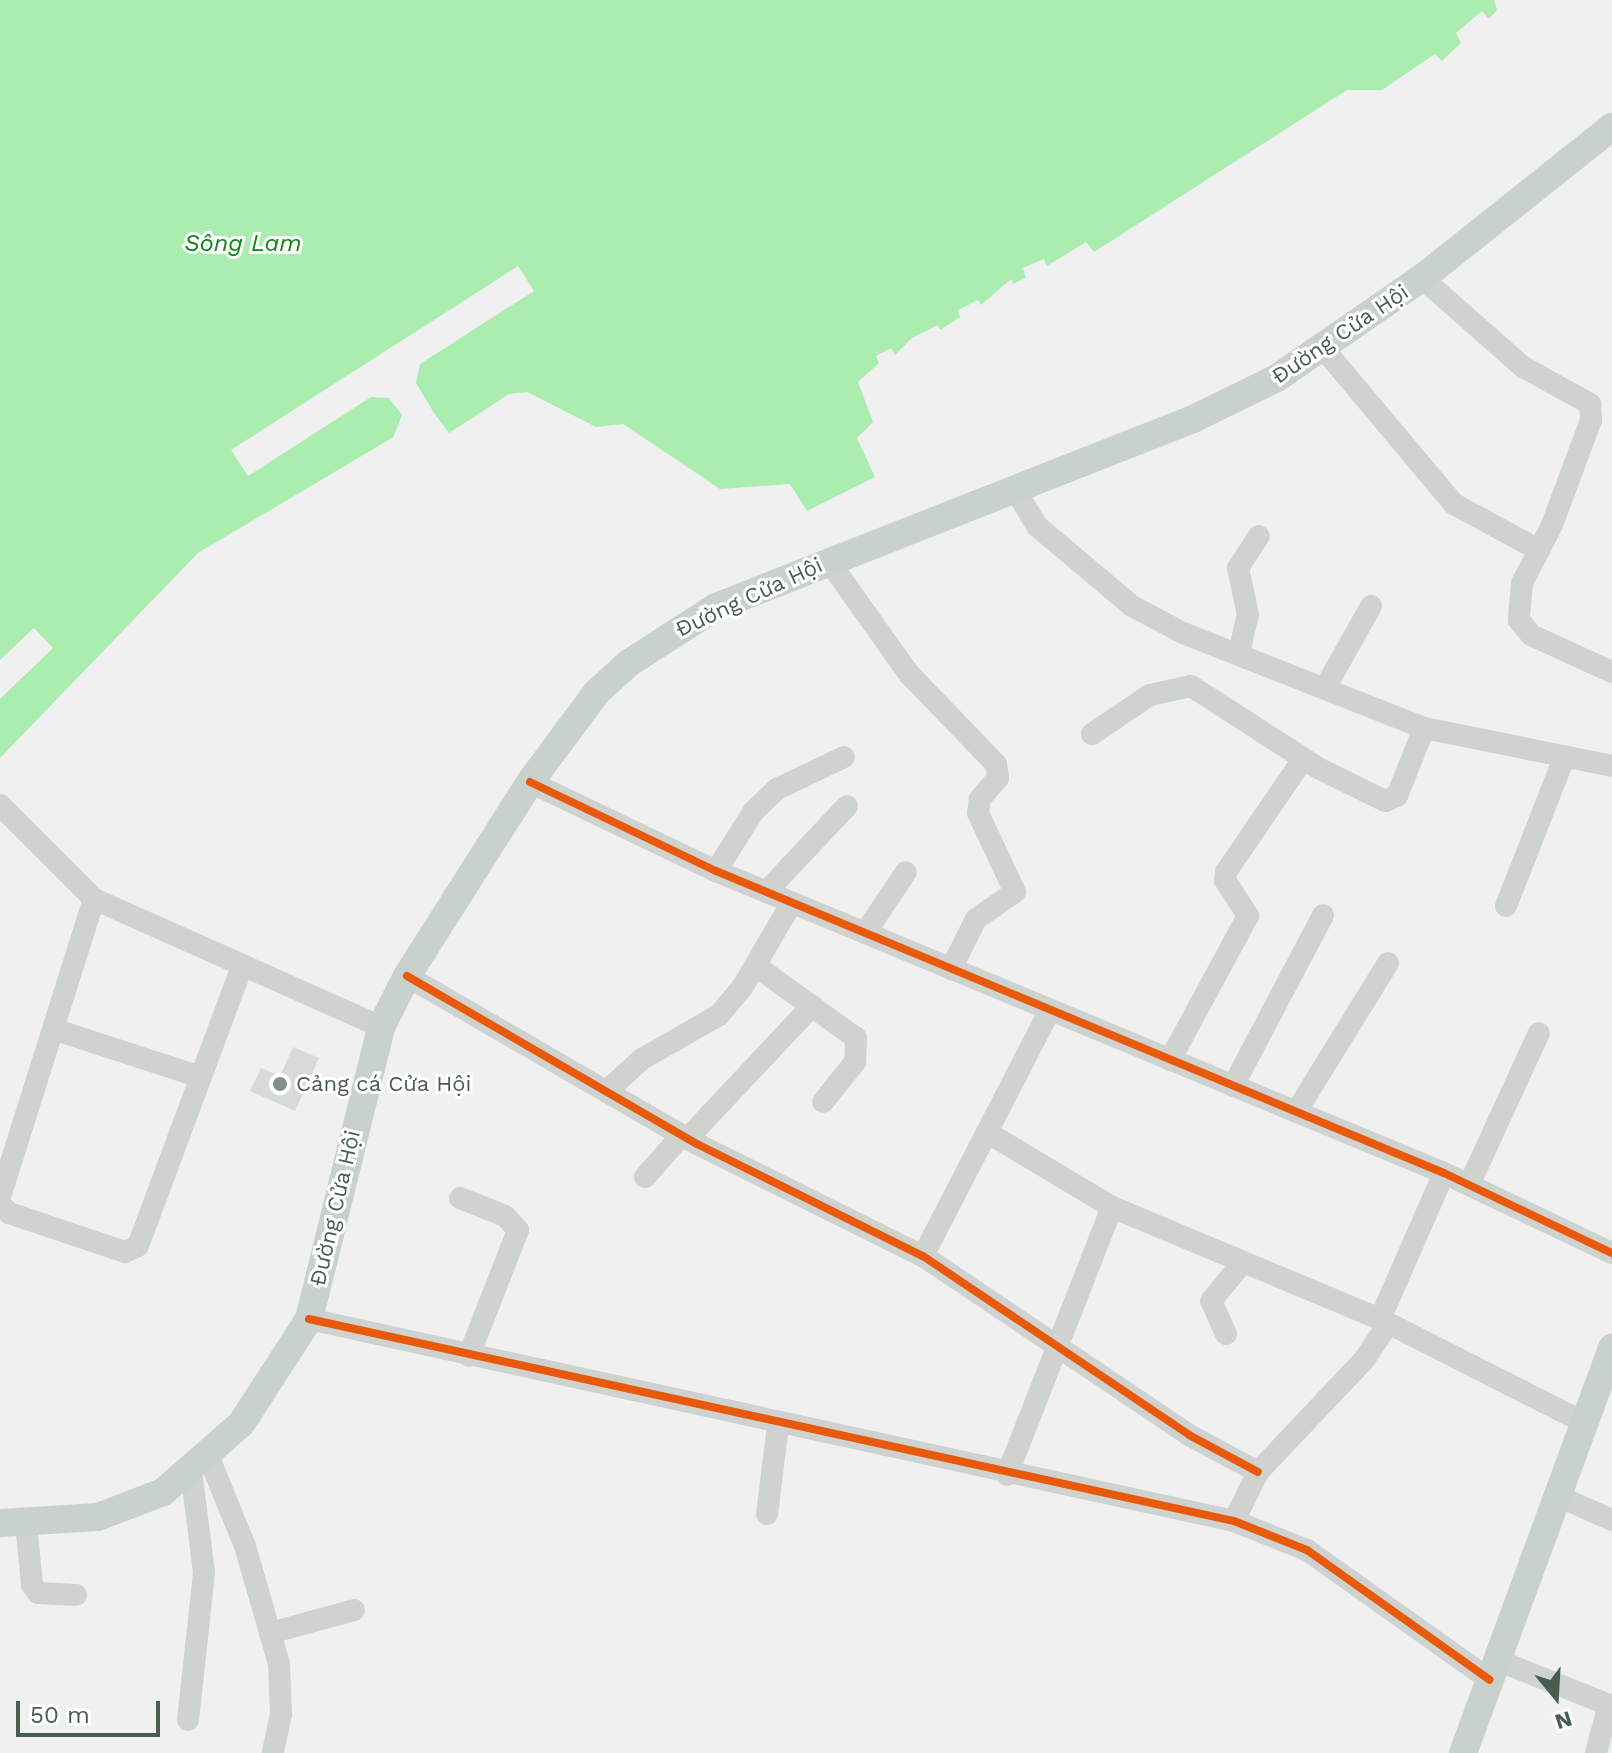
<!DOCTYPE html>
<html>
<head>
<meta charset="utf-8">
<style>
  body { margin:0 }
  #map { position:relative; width:1612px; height:1753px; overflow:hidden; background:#f1f0f1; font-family:"Work Sans",sans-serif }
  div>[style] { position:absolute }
  .water>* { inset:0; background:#aaedae }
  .pier>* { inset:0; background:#f1f0f1 }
  .building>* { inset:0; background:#d8dad9 }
  .minor>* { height:22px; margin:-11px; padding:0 11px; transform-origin:11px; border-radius:11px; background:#cfd3d0 }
  .major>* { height:28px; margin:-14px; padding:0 14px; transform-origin:14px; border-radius:14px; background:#c9d1cc }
  .cycleway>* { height:8px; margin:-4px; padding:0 4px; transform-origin:4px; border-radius:4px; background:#e8590c }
  .dots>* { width:22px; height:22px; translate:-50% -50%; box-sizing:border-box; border:4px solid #fff; border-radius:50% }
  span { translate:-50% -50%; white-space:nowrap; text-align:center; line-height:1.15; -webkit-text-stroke:6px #fff; paint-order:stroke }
  .street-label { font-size:22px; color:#475d4f }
  .poi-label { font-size:22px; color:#475d4f }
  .left { translate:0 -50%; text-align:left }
  .water-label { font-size:24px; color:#0d8516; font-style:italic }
  .north { position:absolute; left:1516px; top:1657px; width:80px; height:80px; -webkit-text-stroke:6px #fff; paint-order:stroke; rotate:162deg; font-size:22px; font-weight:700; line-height:32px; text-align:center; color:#475d4f }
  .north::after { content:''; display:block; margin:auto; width:28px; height:36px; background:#475d4f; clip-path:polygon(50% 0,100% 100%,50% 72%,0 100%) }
  .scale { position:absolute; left:16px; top:1701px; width:144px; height:36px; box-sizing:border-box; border:4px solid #475d4f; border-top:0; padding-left:10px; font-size:24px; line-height:28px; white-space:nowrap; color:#475d4f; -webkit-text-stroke:6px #fff; paint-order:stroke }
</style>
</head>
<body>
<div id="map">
  <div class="water">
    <div style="clip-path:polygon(0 0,1494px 0,1497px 10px,1489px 19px,1482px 11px,1456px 33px,1461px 43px,1442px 61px,1435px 54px,1382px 90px,1347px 90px,1094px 252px,1086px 242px,1047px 266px,1044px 259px,1023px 268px,1026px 278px,1013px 284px,1011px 279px,981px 305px,978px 300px,958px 310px,960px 317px,940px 330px,938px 325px,912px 338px,895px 355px,891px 348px,876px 356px,879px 363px,858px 382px,873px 422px,857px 438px,875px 477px,807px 511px,790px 484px,720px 489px,623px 424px,596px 427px,527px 392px,509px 394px,449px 433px,434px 413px,198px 553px,0 758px)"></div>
  </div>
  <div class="pier">
    <div style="clip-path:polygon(518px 266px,534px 291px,420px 364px,416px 383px,434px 413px,393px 438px,402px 415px,389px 398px,371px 397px,248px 476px,231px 450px)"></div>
    <div style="clip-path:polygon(34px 628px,53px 648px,0 699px,0 660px)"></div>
  </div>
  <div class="building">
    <div style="clip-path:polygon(293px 1047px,319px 1058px,295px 1111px,250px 1091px,261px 1068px,280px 1076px)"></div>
  </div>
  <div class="minor">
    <div style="left:1422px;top:278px;width:135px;rotate:41.4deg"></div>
    <div style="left:1523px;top:367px;width:77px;rotate:28.9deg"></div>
    <div style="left:1590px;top:404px;width:16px;rotate:86deg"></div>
    <div style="left:1591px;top:420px;width:112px;rotate:110.4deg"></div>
    <div style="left:1552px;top:525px;width:65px;rotate:117.3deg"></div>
    <div style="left:1522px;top:583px;width:37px;rotate:95deg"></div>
    <div style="left:1519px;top:620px;width:19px;rotate:51deg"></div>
    <div style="left:1531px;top:635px;width:89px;rotate:24.6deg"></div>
    <div style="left:1323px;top:348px;width:204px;rotate:50deg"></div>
    <div style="left:1454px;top:504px;width:97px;rotate:28.4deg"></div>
    <div style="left:1015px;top:489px;width:43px;rotate:59.3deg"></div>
    <div style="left:1037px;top:526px;width:124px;rotate:40.1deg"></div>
    <div style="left:1132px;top:606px;width:58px;rotate:27.9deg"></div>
    <div style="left:1183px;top:633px;width:259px;rotate:21.5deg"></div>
    <div style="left:1424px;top:728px;width:192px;rotate:11.4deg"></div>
    <div style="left:828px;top:560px;width:140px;rotate:54.6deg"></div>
    <div style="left:909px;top:674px;width:125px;rotate:46deg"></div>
    <div style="left:996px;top:764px;width:14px;rotate:82deg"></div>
    <div style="left:998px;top:778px;width:28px;rotate:131deg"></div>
    <div style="left:980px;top:799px;width:14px;rotate:98deg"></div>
    <div style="left:978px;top:813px;width:87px;rotate:64.9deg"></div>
    <div style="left:1015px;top:892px;width:47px;rotate:145.3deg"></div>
    <div style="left:976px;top:919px;width:56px;rotate:116.6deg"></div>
    <div style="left:1239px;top:653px;width:39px;rotate:-77deg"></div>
    <div style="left:1248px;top:615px;width:48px;rotate:-102deg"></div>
    <div style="left:1238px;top:568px;width:38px;rotate:-57deg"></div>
    <div style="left:1325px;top:688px;width:94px;rotate:-60.7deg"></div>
    <div style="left:1092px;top:734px;width:70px;rotate:-33.9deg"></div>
    <div style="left:1150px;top:695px;width:42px;rotate:-12.4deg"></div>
    <div style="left:1191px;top:686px;width:151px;rotate:32.8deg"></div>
    <div style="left:1318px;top:768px;width:75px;rotate:26.2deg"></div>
    <div style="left:1385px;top:801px;width:13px;rotate:-23deg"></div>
    <div style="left:1397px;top:796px;width:73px;rotate:-68.3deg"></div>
    <div style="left:530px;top:782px;width:206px;rotate:25.6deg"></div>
    <div style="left:716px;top:871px;width:788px;rotate:22.53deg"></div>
    <div style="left:1444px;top:1173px;width:186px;rotate:25.5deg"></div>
    <div style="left:0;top:805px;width:133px;rotate:45deg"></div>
    <div style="left:94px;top:899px;width:314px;rotate:24deg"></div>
    <div style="left:716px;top:871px;width:71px;rotate:-57.7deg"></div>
    <div style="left:754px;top:811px;width:32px;rotate:-44deg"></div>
    <div style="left:777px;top:789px;width:74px;rotate:-25.5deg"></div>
    <div style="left:766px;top:892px;width:118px;rotate:-46.7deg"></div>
    <div style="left:1506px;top:906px;width:159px;rotate:-68.6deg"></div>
    <div style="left:865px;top:933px;width:73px;rotate:-56.1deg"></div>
    <div style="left:756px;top:966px;width:123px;rotate:35.8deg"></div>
    <div style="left:856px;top:1038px;width:24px;rotate:92deg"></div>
    <div style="left:855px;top:1062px;width:51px;rotate:128.7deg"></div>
    <div style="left:407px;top:976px;width:335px;rotate:30.1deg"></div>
    <div style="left:697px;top:1144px;width:252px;rotate:26.4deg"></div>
    <div style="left:923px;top:1256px;width:321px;rotate:33.9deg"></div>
    <div style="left:1189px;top:1435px;width:78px;rotate:28.2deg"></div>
    <div style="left:56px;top:1030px;width:152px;rotate:18deg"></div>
    <div style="left:1170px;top:1060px;width:164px;rotate:-61.6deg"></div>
    <div style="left:1248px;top:916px;width:43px;rotate:-122.6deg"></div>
    <div style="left:1225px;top:880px;width:8px;rotate:-83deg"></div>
    <div style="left:1226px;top:872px;width:137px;rotate:-55.7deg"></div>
    <div style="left:1233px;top:1086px;width:193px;rotate:-62.2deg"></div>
    <div style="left:609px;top:1089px;width:45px;rotate:-42.3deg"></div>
    <div style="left:642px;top:1059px;width:89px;rotate:-29.7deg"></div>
    <div style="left:719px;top:1015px;width:35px;rotate:-50deg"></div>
    <div style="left:742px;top:988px;width:99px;rotate:-59.8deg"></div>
    <div style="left:1296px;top:1112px;width:175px;rotate:-58.3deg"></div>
    <div style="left:988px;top:1133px;width:144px;rotate:30.8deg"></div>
    <div style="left:1112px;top:1207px;width:290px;rotate:22.7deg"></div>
    <div style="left:1380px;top:1319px;width:230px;rotate:26.9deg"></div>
    <div style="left:687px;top:1139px;width:183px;rotate:-46.8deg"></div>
    <div style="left:645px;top:1177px;width:56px;rotate:-48.6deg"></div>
    <div style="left:1469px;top:1185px;width:167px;rotate:-65.3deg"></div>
    <div style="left:0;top:1197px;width:312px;rotate:-72.5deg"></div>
    <div style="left:460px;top:1198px;width:48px;rotate:21.8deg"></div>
    <div style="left:505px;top:1216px;width:19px;rotate:47deg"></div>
    <div style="left:518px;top:1230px;width:135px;rotate:111.3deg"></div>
    <div style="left:0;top:1204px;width:13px;rotate:45deg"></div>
    <div style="left:9px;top:1213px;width:122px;rotate:18.6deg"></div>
    <div style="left:125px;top:1252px;width:14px;rotate:-25deg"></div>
    <div style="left:138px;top:1246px;width:299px;rotate:-69.6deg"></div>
    <div style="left:923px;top:1256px;width:277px;rotate:-62.7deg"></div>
    <div style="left:309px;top:1319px;width:947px;rotate:12.32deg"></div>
    <div style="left:1234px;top:1521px;width:79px;rotate:21.7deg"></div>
    <div style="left:1307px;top:1550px;width:224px;rotate:35.4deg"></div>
    <div style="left:1380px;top:1319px;width:159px;rotate:-66.3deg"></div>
    <div style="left:1226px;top:1334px;width:36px;rotate:-114deg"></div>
    <div style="left:1211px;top:1301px;width:50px;rotate:-50.6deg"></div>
    <div style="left:209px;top:1458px;width:95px;rotate:67.8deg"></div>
    <div style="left:245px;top:1546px;width:123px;rotate:73.9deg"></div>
    <div style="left:279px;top:1664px;width:50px;rotate:87.7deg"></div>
    <div style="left:281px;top:1714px;width:40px;rotate:102deg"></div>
    <div style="left:1007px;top:1475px;width:288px;rotate:-68.6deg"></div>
    <div style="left:1558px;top:1496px;width:59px;rotate:24deg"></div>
    <div style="left:767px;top:1514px;width:89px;rotate:-82.9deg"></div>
    <div style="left:1234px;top:1521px;width:55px;rotate:-63.9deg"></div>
    <div style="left:1258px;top:1472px;width:154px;rotate:-46.6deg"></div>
    <div style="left:1364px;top:1360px;width:43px;rotate:-56.3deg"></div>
    <div style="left:26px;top:1523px;width:62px;rotate:84.5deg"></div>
    <div style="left:32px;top:1585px;width:10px;rotate:53deg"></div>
    <div style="left:38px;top:1593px;width:38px;rotate:3deg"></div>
    <div style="left:270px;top:1633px;width:87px;rotate:-15.3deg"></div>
    <div style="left:1497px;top:1660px;width:121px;rotate:21.9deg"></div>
    <div style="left:1609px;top:1705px;width:50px;rotate:105.2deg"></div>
    <div style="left:188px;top:1720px;width:149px;rotate:-83.8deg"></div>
    <div style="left:204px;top:1572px;width:102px;rotate:-97.3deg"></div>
  </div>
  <div class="major">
    <div style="left:0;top:1523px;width:98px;rotate:-3.5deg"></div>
    <div style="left:98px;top:1517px;width:70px;rotate:-21deg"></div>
    <div style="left:163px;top:1492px;width:103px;rotate:-41.1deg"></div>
    <div style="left:241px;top:1424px;width:125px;rotate:-57.1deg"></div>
    <div style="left:309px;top:1319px;width:301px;rotate:-76.1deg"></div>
    <div style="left:381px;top:1027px;width:57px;rotate:-63deg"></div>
    <div style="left:407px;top:976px;width:230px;rotate:-57.6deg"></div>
    <div style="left:530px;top:782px;width:112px;rotate:-53.3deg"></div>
    <div style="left:597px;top:692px;width:43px;rotate:-42.2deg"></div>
    <div style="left:629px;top:663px;width:103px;rotate:-32.8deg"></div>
    <div style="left:716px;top:607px;width:513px;rotate:-21.51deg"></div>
    <div style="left:1193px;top:419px;width:93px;rotate:-26deg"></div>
    <div style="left:1277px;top:378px;width:176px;rotate:-34.6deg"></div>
    <div style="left:1422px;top:278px;width:243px;rotate:-38.5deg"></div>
    <div style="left:1463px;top:1753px;width:432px;rotate:-69.8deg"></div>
  </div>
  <div class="cycleway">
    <div style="left:530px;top:782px;width:206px;rotate:25.6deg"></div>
    <div style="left:716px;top:871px;width:788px;rotate:22.53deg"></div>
    <div style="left:1444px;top:1173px;width:186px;rotate:25.5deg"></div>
    <div style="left:407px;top:976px;width:335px;rotate:30.1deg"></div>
    <div style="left:697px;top:1144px;width:252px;rotate:26.4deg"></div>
    <div style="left:923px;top:1256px;width:321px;rotate:33.9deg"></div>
    <div style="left:1189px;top:1435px;width:78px;rotate:28.2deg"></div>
    <div style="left:309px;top:1319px;width:947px;rotate:12.32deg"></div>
    <div style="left:1234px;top:1521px;width:79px;rotate:21.7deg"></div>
    <div style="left:1307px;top:1550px;width:224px;rotate:35.4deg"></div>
  </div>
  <div class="dots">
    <div style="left:280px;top:1084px;background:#829088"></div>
  </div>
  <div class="street-label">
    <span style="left:1340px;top:334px;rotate:-34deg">Đường Cửa Hội</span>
    <span style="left:749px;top:597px;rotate:-25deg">Đường Cửa Hội</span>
    <span style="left:335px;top:1208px;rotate:-77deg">Đường Cửa Hội</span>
  </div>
  <div class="poi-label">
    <span class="left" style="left:296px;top:1084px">Cảng cá Cửa Hội</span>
  </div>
  <div class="water-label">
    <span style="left:243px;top:244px">Sông Lam</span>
  </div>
  <div class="north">N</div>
  <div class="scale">50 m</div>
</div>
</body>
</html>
